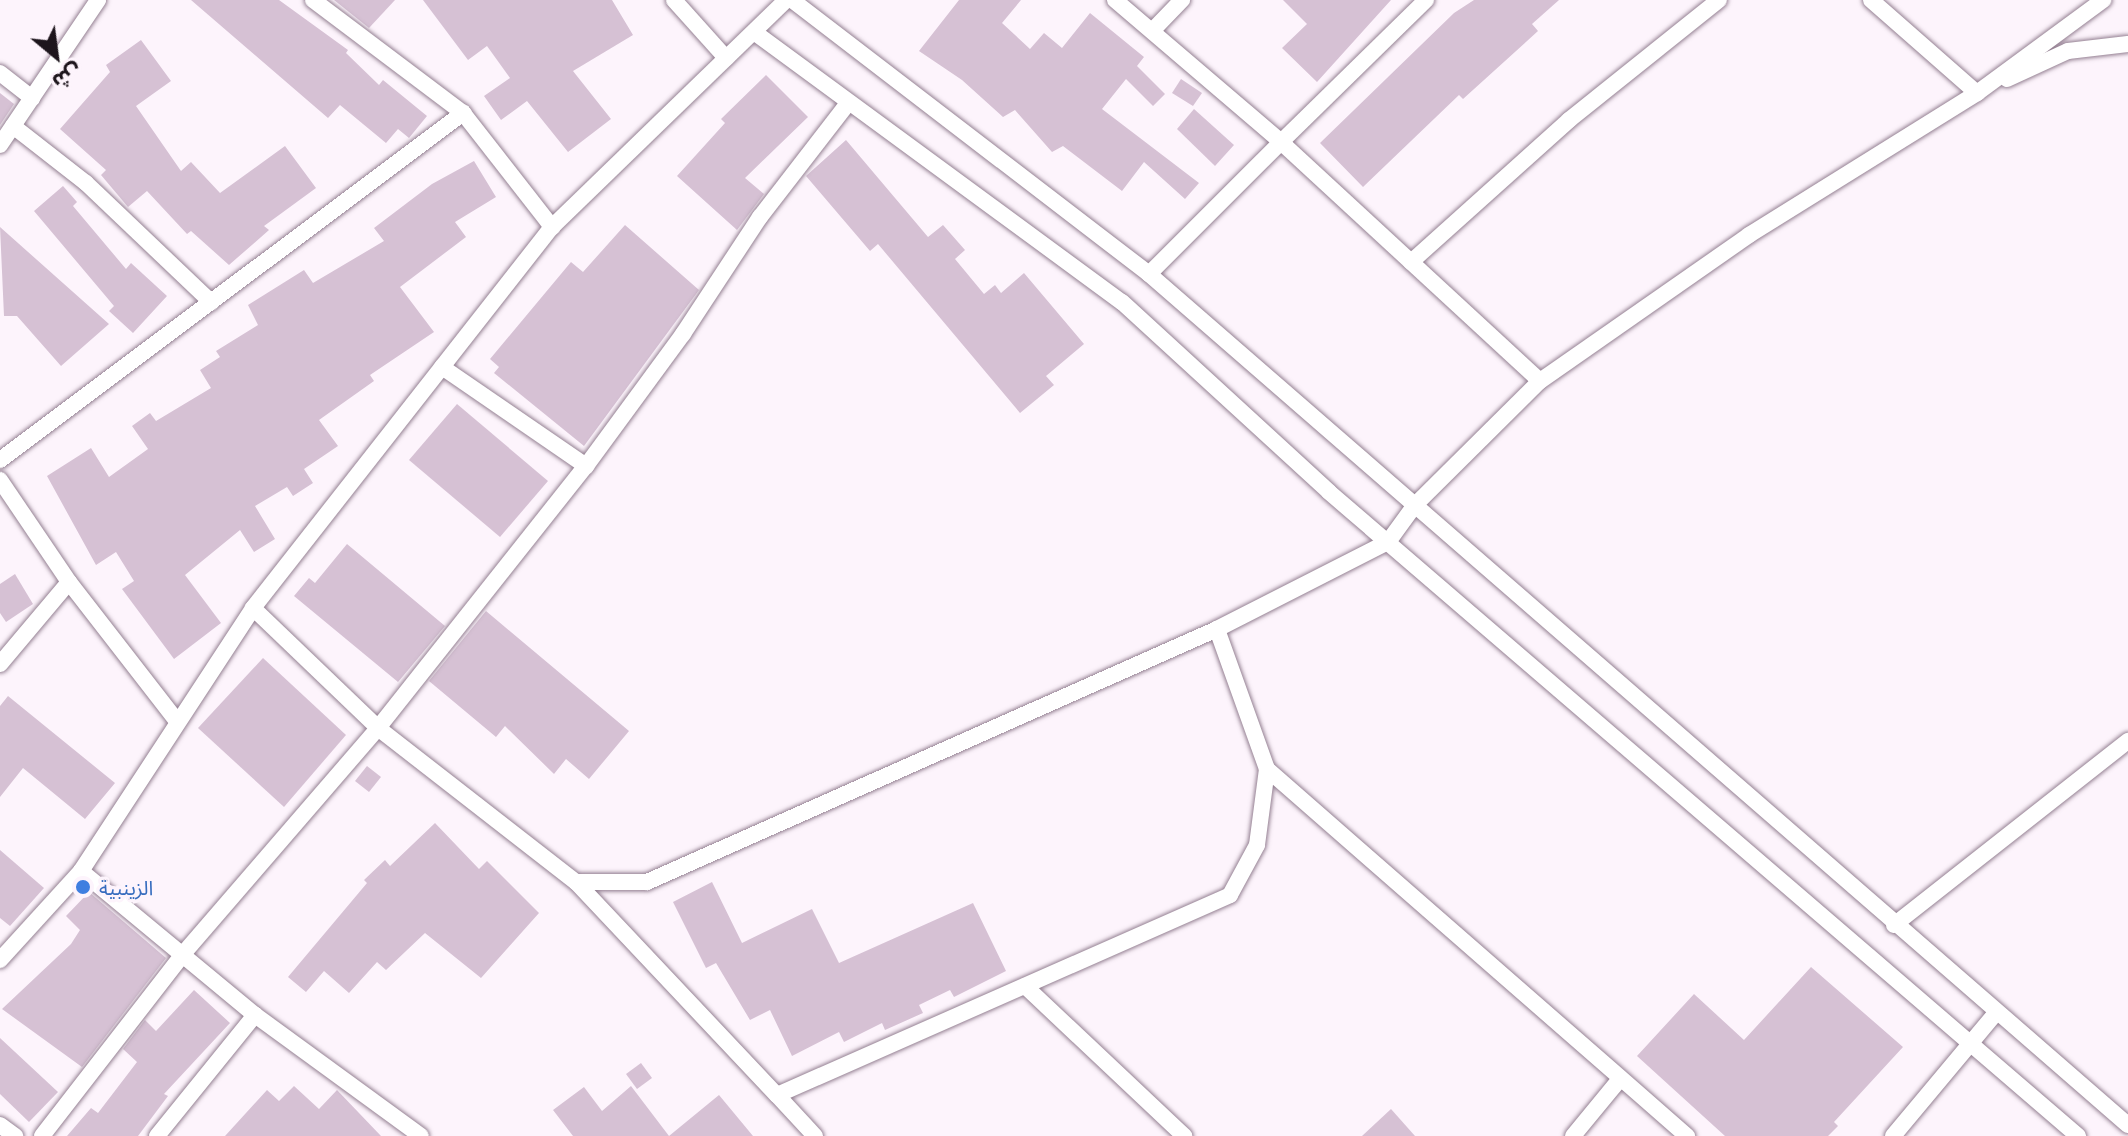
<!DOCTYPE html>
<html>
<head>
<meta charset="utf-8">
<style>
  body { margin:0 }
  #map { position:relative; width:2128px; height:1136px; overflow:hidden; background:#fdf4fc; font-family:"Titillium Web","Noto Sans Arabic",sans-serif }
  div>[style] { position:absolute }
  .building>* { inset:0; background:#d6c1d4 }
  .roads { filter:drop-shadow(0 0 2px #948092) drop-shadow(0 0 2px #948092) }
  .minor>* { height:16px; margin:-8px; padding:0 8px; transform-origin:8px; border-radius:8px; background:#fff }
  .dots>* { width:22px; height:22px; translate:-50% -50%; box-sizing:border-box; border:4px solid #fdf4fc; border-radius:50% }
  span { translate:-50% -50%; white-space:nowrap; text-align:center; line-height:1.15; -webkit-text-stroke:7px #fdf4fc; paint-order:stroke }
  .shop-label { font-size:20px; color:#366cbe }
  .left { translate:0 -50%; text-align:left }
  .north { position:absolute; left:16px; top:16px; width:80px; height:80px; -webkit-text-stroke:6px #fdf4fc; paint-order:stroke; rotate:151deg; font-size:22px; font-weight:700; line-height:32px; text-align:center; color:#1d151c }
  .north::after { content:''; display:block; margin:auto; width:28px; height:36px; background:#1d151c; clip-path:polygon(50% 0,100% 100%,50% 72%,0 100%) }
</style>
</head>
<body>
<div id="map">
  <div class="building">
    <div style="clip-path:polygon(191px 0,279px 0,348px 50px,346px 53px,379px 85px,383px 80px,427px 116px,409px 138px,398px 129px,386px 143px,340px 105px,328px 118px)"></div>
    <div style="clip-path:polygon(334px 0,395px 0,369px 28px)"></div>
    <div style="clip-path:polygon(423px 0,612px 0,633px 35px,573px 71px,611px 119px,568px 152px,527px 101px,501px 120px,484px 96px,510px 78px,487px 46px,468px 60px)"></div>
    <div style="clip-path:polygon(959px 0,1021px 0,1002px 23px,1030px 49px,1044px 33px,1062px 48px,1090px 13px,1144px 57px,1137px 66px,1165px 94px,1153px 106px,1126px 79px,1102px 109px,1199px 183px,1185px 199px,1144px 162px,1122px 191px,1063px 146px,1052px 152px,1015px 110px,1003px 117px,962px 80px,919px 51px)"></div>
    <div style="clip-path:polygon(1283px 0,1391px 0,1317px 82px,1282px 48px,1307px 24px)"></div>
    <div style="clip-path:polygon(1474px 0,1559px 0,1532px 24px,1538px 31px,1463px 99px,1459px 95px,1363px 187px,1320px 143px,1454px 13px)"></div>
    <div style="clip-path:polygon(141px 40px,171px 81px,136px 106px,181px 171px,191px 162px,220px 193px,285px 146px,316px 188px,264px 226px,269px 230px,229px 265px,191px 231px,187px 234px,147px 191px,128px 207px,101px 175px,106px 170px,60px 129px,110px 72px,106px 65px)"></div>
    <div style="clip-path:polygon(766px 75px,808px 117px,745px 178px,764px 194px,737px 230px,677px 176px,725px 123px,721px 119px)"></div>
    <div style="clip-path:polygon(1181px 79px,1202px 93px,1193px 106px,1172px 93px)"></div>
    <div style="clip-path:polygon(0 93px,14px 104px,0 125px)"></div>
    <div style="clip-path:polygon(1194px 109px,1234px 145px,1215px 166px,1177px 129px)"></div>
    <div style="clip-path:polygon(846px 140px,928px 237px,943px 225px,965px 250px,955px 259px,984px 294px,995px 285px,1001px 293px,1024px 273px,1084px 344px,1046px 376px,1054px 385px,1020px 413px,878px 244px,870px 251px,806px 176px)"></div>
    <div style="clip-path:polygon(474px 161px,496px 197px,455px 222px,466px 237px,400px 287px,434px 332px,370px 375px,374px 381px,319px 420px,338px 446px,304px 469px,313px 483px,293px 496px,287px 487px,255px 506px,275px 539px,254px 552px,240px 530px,185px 575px,221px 623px,174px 659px,122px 589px,134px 581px,116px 552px,96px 565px,47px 476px,91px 448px,109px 477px,148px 449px,132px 426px,150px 413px,156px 421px,211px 388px,200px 370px,220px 357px,216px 351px,258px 325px,248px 305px,304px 270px,313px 283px,384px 241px,374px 228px,432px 184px)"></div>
    <div style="clip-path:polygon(63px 186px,77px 202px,73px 206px,126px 269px,131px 263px,167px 296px,133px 333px,109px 311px,114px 306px,34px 211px)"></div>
    <div style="clip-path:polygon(625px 225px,699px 290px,584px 446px,494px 373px,499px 367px,490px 359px,571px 262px,583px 272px)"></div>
    <div style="clip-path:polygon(0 227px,109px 324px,61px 366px,17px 316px,4px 316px)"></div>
    <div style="clip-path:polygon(457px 404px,548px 481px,500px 537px,409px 460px)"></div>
    <div style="clip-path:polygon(347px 544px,445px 626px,398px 682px,294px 596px,309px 578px,315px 583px)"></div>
    <div style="clip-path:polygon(15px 574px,33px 604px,6px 622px,0 613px,0 584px)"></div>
    <div style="clip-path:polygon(486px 611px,629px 731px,589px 779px,566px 759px,554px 774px,505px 726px,496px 737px,429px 681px)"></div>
    <div style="clip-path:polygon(263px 658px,346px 735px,284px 807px,198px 728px)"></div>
    <div style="clip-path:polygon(8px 696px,115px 783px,85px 819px,23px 768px,0 797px,0 706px)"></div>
    <div style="clip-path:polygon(367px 766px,381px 777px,369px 792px,355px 781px)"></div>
    <div style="clip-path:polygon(435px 823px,479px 869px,487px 861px,539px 913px,481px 978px,425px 933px,386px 970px,377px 962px,349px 993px,324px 971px,306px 992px,288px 977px,367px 883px,364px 880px,385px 860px,390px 866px)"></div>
    <div style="clip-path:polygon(0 850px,44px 888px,10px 926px,0 918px)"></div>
    <div style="clip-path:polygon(712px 882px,742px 943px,812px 909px,839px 963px,973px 903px,1006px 971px,954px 997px,950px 990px,919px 1005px,923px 1013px,885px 1030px,882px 1023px,844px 1042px,839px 1032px,792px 1056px,770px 1010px,750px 1020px,716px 963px,706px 968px,673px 902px)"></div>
    <div style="clip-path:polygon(89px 892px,166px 958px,82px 1067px,2px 1009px,71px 944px,80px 930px,66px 916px)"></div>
    <div style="clip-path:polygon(1811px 967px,1903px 1047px,1834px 1122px,1838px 1126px,1828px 1136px,1725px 1136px,1637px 1056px,1694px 994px,1744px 1040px)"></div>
    <div style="clip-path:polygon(194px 990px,230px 1023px,164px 1094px,168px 1096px,138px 1136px,67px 1136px,91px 1108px,98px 1113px,137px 1062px,123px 1049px,145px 1020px,156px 1031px)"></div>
    <div style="clip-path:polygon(0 1038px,58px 1092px,29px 1122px,0 1094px)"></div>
    <div style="clip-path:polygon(641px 1063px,652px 1078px,637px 1089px,626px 1074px)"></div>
    <div style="clip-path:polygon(294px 1086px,319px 1109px,337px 1090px,381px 1136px,225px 1136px,267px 1090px,279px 1101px)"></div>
    <div style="clip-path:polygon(631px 1086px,669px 1136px,719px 1095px,753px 1136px,573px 1136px,553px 1110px,584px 1087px,602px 1111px)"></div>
    <div style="clip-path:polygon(1391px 1109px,1415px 1136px,1362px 1136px)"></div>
  </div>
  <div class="roads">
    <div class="minor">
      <div style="left:313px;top:0;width:188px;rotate:37deg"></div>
      <div style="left:463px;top:113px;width:145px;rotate:52deg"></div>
      <div style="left:674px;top:0;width:78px;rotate:48.1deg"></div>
      <div style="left:792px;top:0;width:450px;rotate:37.5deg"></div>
      <div style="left:1149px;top:274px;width:1297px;rotate:41deg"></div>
      <div style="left:1115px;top:0;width:218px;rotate:40.5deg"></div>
      <div style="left:1281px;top:142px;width:203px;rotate:-44.4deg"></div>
      <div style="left:1871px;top:0;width:141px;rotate:41.3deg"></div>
      <div style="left:1153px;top:30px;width:42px;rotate:-46deg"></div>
      <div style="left:754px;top:32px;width:456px;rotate:36.3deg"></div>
      <div style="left:1122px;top:302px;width:281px;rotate:42.5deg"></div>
      <div style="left:1329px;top:492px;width:988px;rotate:40.69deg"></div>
      <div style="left:0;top:73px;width:41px;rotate:38deg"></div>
      <div style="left:2007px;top:79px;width:67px;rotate:-24.7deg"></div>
      <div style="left:2068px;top:51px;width:60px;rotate:-6.7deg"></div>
      <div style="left:13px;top:126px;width:93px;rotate:38deg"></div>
      <div style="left:86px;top:183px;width:173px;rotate:43.6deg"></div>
      <div style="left:0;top:145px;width:175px;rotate:-55.9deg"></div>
      <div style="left:1411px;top:262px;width:212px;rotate:-41.9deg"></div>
      <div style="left:1569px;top:120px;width:192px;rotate:-38.7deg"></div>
      <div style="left:1149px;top:274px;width:187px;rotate:-45deg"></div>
      <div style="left:1281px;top:142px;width:352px;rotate:42.7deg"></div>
      <div style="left:442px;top:367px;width:175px;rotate:34.5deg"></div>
      <div style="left:0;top:460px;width:579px;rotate:-36.85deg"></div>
      <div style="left:0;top:480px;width:123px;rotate:55.9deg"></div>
      <div style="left:69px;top:582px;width:175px;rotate:52.2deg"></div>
      <div style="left:253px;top:608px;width:173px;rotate:43.8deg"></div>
      <div style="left:378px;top:728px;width:251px;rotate:37.9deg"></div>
      <div style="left:576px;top:882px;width:71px"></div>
      <div style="left:647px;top:882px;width:624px;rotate:-23.93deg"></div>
      <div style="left:1217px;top:629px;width:192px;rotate:-27deg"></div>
      <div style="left:1388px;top:542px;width:46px;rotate:-53.9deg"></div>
      <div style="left:1415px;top:505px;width:176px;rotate:-44.8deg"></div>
      <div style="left:1540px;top:381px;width:255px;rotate:-34.9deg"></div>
      <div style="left:1749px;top:235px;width:269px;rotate:-31.9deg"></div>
      <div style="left:1977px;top:93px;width:157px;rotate:-36.4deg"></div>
      <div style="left:0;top:664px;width:107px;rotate:-49.9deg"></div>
      <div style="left:1267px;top:769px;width:558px;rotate:41.15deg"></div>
      <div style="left:576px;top:882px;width:293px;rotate:46.7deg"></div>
      <div style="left:777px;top:1095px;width:495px;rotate:-23.8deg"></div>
      <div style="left:1230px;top:895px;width:57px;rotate:-61.6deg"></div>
      <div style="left:1257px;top:845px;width:77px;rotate:-82.5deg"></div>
      <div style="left:1267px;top:769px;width:149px;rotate:-109.7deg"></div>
      <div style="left:1894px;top:925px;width:298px;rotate:-38.2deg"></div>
      <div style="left:0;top:960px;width:120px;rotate:-47.7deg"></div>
      <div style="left:1025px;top:986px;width:219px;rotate:43.3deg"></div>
      <div style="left:255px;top:1015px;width:205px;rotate:36.1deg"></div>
      <div style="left:777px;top:1095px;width:56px;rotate:47.2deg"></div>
      <div style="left:0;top:1125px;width:19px;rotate:36deg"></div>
      <div style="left:42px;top:1136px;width:230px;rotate:-52.2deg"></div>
      <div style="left:183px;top:954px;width:298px;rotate:-49.2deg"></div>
      <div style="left:378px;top:728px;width:335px;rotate:-51.6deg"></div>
      <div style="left:586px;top:466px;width:164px;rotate:-53.7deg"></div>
      <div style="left:683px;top:334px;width:140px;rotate:-56.7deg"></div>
      <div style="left:760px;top:217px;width:144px;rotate:-52.3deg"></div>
      <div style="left:157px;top:1136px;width:156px;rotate:-51deg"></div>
      <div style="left:255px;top:1015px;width:226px;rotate:-140.4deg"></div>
      <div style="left:81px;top:871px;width:314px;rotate:-56.8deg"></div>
      <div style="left:253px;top:608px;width:484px;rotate:-51.9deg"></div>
      <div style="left:552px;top:227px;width:326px;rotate:-44.1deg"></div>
      <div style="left:1573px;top:1136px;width:74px;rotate:-50.5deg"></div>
      <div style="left:1893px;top:1136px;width:159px;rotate:-50.1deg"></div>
    </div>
  </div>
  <div class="dots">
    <div style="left:83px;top:887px;background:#3f7fe0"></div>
  </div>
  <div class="shop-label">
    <span class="left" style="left:99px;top:887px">الزينبية</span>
  </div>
  <div class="north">ش</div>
</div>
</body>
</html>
